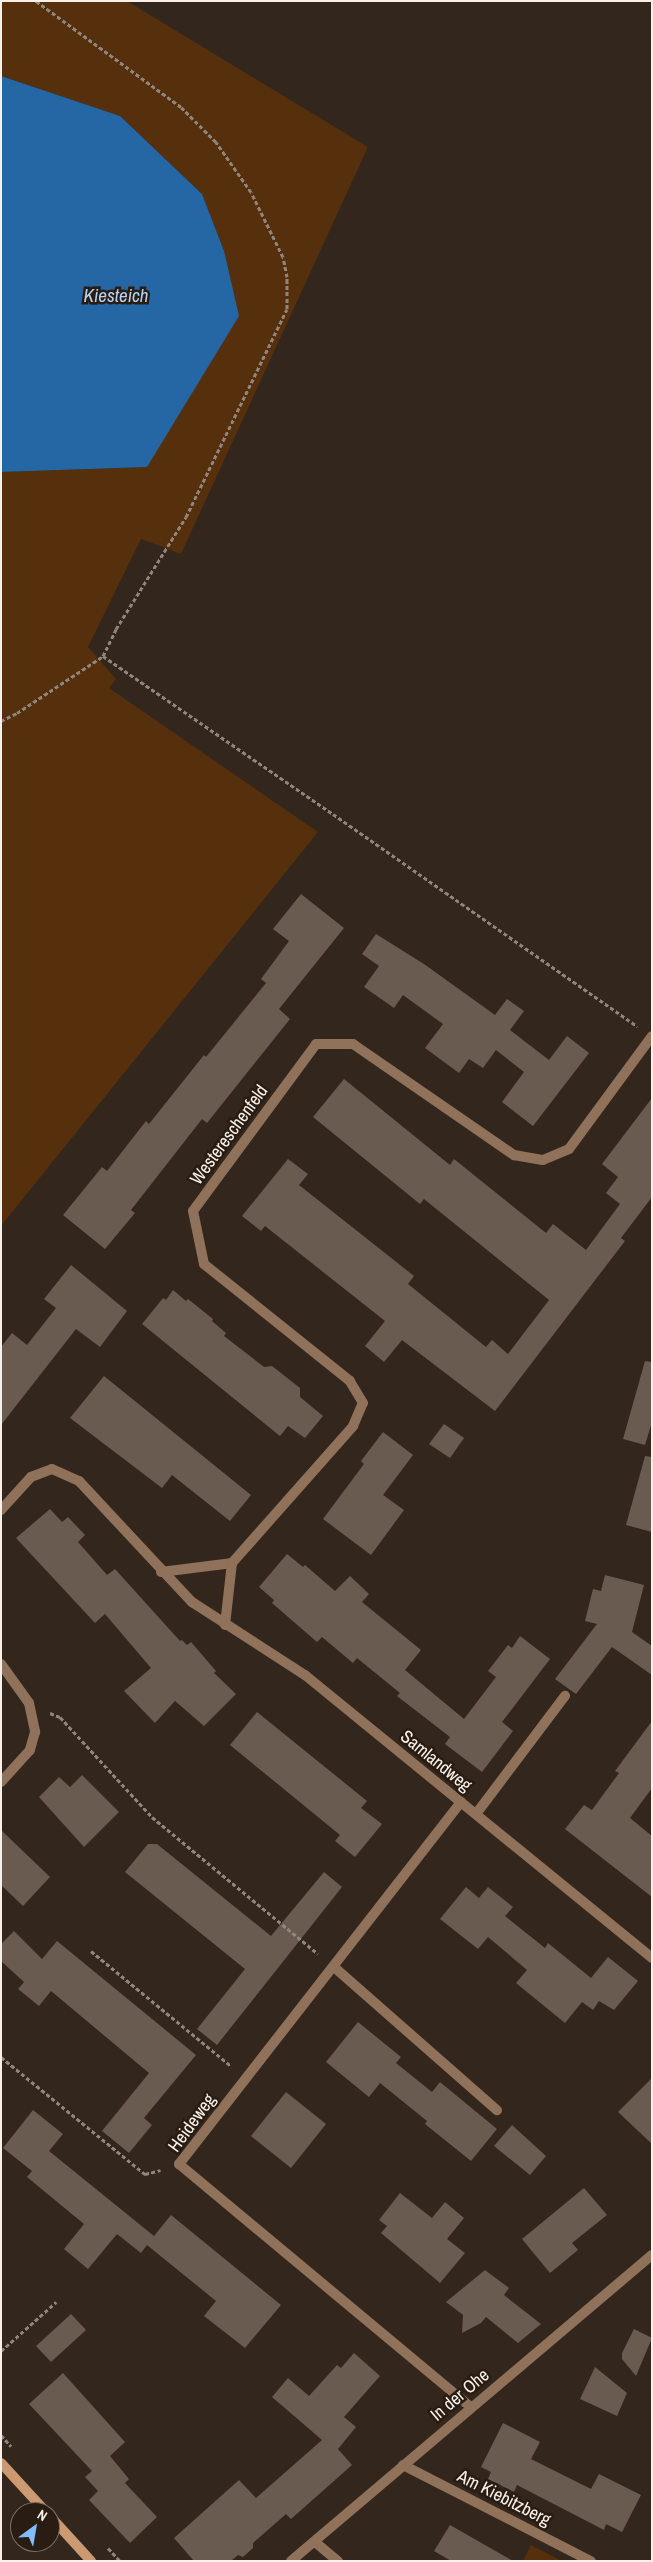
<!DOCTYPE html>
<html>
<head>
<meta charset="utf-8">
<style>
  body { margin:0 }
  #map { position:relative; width:653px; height:2562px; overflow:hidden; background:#33261d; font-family:"Archivo Narrow",sans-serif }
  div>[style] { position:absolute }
  .green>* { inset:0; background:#562f0c }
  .water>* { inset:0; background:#2567a4 }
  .building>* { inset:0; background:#695b50 }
  .path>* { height:3px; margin-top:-1.5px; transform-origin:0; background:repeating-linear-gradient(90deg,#91867e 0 4px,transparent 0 6.5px) }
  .lane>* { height:10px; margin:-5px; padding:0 5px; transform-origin:5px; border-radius:5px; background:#907159 }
  .street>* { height:10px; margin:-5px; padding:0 5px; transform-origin:5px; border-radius:5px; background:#907159 }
  .secondary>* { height:10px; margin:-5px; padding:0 5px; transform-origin:5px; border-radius:5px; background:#cb9972 }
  span { translate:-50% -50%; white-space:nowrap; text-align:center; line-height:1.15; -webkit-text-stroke:5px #291d13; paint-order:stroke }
  .street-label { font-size:18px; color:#f9f0e9 }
  .water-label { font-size:19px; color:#b3d3f5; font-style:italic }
  .frame { position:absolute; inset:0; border:2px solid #f9f0e9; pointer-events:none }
  .north { position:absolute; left:10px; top:2502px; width:50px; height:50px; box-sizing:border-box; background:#291d13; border:1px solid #7c7169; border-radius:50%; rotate:32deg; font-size:14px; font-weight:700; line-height:20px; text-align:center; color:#f9f0e9 }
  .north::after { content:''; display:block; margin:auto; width:18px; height:22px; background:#81bdfa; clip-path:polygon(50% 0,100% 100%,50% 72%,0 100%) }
</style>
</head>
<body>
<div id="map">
  <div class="green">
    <div style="clip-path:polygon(1px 1px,127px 1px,368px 147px,181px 554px,141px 539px,88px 647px,116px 679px,109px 688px,318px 832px,1px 1226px,1px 472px,147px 467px,224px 251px,202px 194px,120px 116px,1px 76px)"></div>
    <div style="clip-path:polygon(531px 2545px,562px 2561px,523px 2561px)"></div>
  </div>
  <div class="water">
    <div style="clip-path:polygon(1px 76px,120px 116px,202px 194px,224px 251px,239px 316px,147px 467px,1px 472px)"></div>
  </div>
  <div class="building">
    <div style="clip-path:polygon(301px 894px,344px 928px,279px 1009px,290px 1019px,207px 1123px,202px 1119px,131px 1210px,135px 1213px,105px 1249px,63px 1215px,102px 1167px,107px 1171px,146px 1121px,149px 1124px,204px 1055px,206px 1057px,266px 983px,261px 979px,289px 941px,273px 929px)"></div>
    <div style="clip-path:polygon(376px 934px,424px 964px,495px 1015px,507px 999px,524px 1011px,510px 1030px,549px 1060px,567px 1036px,589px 1053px,533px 1126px,502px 1102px,524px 1072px,496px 1050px,483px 1068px,469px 1059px,459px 1073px,425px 1048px,443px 1024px,403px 995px,394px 1008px,364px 987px,379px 966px,362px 954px)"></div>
    <div style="clip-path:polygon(344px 1079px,450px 1165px,454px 1159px,546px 1233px,553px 1224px,586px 1250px,620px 1204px,606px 1193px,618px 1177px,602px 1164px,652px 1098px,652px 1197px,621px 1238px,625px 1241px,495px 1411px,402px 1340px,384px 1362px,365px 1346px,385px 1321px,265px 1226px,261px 1231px,242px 1216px,288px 1159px,308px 1174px,299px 1185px,414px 1276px,408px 1284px,486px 1347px,492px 1340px,508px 1354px,549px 1300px,424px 1199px,420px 1204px,313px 1117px)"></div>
    <div style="clip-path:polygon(71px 1265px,127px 1311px,100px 1347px,76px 1329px,1px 1425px,1px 1347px,12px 1333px,27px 1345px,56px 1308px,44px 1299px)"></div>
    <div style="clip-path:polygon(173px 1290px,186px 1301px,188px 1299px,213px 1319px,212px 1321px,226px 1333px,224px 1336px,264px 1367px,272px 1366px,300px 1388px,300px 1397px,323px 1416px,305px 1438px,288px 1426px,280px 1436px,142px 1324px,163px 1298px,166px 1300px)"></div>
    <div style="clip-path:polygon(645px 1361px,652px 1362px,652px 1422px,645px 1445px,623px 1439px)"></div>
    <div style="clip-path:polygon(104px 1376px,251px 1495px,230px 1521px,172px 1475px,162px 1488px,70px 1418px)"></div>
    <div style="clip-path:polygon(444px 1424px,464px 1438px,450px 1458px,429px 1444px)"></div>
    <div style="clip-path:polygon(383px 1432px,413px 1455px,383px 1495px,404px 1510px,371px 1555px,323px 1519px,364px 1464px,361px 1461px)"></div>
    <div style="clip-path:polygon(645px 1456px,652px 1457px,652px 1532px,626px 1525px)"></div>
    <div style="clip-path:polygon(50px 1509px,62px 1522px,68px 1517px,85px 1535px,78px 1542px,107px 1575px,115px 1569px,180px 1641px,182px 1640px,187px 1645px,191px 1642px,216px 1671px,214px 1673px,236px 1694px,204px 1726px,175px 1701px,155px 1723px,124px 1691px,151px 1668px,105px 1614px,95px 1623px,16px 1538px)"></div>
    <div style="clip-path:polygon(287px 1554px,303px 1567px,305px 1565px,335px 1591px,350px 1576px,369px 1594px,362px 1602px,421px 1650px,405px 1670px,464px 1719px,496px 1677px,488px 1671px,508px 1645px,512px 1648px,520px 1636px,550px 1659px,502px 1722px,513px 1731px,482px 1772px,445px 1744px,450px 1737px,397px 1696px,400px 1693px,357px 1658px,353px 1663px,322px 1637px,317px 1642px,272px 1603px,274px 1600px,259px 1587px)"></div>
    <div style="clip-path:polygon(605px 1575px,644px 1585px,632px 1632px,652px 1646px,652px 1675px,612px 1647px,576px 1694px,555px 1679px,597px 1624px,585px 1621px,593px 1589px,601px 1591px)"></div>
    <div style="clip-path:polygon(257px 1712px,367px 1801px,361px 1808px,382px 1824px,355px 1857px,335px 1841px,340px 1835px,230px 1745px)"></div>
    <div style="clip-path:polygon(652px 1721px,652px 1788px,630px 1818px,652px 1836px,652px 1897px,565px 1829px,584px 1805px,592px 1810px,619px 1773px,615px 1771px)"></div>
    <div style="clip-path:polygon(82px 1775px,119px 1812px,84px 1847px,39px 1797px,59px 1777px,70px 1787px)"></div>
    <div style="clip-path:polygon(1px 1830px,50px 1877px,23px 1906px,1px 1885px)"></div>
    <div style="clip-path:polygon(148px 1844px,157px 1844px,271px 1936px,324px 1872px,342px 1887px,217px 2045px,197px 2029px,245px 1969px,125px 1872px)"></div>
    <div style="clip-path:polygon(466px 1887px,479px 1898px,488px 1887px,513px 1907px,505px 1916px,545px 1948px,548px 1943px,591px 1978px,608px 1957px,638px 1981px,614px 2010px,599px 2001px,593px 2010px,582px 2002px,565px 2023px,516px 1983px,527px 1970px,488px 1937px,478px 1949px,440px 1919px)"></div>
    <div style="clip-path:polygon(14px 1931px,42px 1959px,57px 1941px,196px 2055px,144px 2118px,152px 2125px,129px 2153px,102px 2131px,149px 2073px,51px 1991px,39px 2006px,18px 1989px,24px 1982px,1px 1961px,1px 1944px)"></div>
    <div style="clip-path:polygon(358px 2022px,401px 2057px,396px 2063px,432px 2092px,440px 2082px,497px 2129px,471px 2161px,425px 2124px,427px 2121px,380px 2083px,369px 2097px,326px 2062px)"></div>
    <div style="clip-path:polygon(652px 2078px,652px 2144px,618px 2112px)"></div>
    <div style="clip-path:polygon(286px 2092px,326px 2124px,291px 2168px,251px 2136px)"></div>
    <div style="clip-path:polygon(33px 2110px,63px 2134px,49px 2151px,154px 2236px,171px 2215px,281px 2305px,245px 2348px,204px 2316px,216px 2301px,147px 2245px,141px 2253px,117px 2234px,88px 2269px,64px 2249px,84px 2224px,27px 2177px,32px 2171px,3px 2148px)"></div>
    <div style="clip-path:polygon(512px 2125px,546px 2156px,530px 2175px,494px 2146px)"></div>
    <div style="clip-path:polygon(584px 2188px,607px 2215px,572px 2243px,578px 2250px,550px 2273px,522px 2239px)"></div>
    <div style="clip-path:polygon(400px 2193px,432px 2218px,445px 2202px,464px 2218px,447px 2239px,465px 2253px,440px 2283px,381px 2233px,387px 2226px,379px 2220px)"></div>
    <div style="clip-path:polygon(485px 2270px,509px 2288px,504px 2295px,541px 2324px,518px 2343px,486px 2317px,481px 2323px,462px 2333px,463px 2315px,446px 2302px)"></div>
    <div style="clip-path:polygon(71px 2314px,86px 2330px,51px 2362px,36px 2346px)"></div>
    <div style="clip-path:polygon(634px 2329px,652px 2338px,636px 2376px,622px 2359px,622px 2353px)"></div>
    <div style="clip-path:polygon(354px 2353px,380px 2376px,344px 2417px,356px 2427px,338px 2449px,352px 2465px,291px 2519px,286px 2514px,253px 2543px,253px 2548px,243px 2557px,238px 2555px,231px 2561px,194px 2561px,174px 2538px,239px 2480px,256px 2498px,322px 2440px,272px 2397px,288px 2378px,309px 2396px,337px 2365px,341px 2368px)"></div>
    <div style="clip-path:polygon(595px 2367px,627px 2393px,617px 2416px,580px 2399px)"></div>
    <div style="clip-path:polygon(63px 2373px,125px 2442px,110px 2456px,129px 2479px,125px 2483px,157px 2517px,130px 2543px,89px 2500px,98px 2491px,85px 2477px,92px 2471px,29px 2404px)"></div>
    <div style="clip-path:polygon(503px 2423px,540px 2442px,531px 2459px,591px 2489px,599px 2474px,641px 2495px,622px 2532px,606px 2524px,604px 2530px,517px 2485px,514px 2492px,488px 2479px,491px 2472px,481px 2467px)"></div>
    <div style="clip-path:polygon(450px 2525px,513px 2561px,451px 2561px,434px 2551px)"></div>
  </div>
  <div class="path">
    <div style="left:103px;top:656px;width:279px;rotate:34.5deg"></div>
    <div style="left:333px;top:814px;width:371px;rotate:34.9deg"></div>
    <div style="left:1px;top:721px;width:18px;rotate:-27deg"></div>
    <div style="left:17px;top:713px;width:103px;rotate:-33.5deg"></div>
    <div style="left:103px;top:656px;width:30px;rotate:-64deg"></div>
    <div style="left:116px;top:629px;width:132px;rotate:-58deg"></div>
    <div style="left:186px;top:517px;width:231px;rotate:-64.1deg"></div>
    <div style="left:287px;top:309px;width:32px;rotate:-90deg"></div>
    <div style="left:287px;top:277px;width:20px;rotate:-101deg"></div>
    <div style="left:283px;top:257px;width:72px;rotate:-116.2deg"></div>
    <div style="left:251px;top:192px;width:61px;rotate:-125deg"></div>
    <div style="left:216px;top:142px;width:49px;rotate:-135deg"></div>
    <div style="left:181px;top:107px;width:180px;rotate:-143.8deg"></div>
    <div style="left:50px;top:1713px;width:11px;rotate:22deg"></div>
    <div style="left:60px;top:1717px;width:136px;rotate:47.4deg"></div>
    <div style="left:152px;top:1817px;width:215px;rotate:39.5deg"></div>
    <div style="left:91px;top:1951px;width:181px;rotate:39.4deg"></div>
    <div style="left:1px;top:2057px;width:186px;rotate:39.1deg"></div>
    <div style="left:145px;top:2174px;width:16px;rotate:-14deg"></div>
    <div style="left:1px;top:2351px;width:74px;rotate:-41.7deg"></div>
    <div style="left:1px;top:2435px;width:15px;rotate:48deg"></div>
    <div style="left:108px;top:2548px;width:18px;rotate:47deg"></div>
  </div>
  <div class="lane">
    <div style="left:476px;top:1814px;width:148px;rotate:-53deg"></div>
    <div style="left:334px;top:1967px;width:217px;rotate:41.3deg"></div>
  </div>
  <div class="street">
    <div style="left:1px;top:1510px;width:45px;rotate:-47.7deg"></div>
    <div style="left:31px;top:1477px;width:22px;rotate:-21deg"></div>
    <div style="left:52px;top:1469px;width:30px;rotate:24deg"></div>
    <div style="left:79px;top:1481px;width:166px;rotate:47deg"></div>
    <div style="left:192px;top:1602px;width:135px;rotate:32.9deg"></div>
    <div style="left:305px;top:1675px;width:448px;rotate:39.2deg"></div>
    <div style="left:161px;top:1572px;width:72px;rotate:-7.2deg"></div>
    <div style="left:225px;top:1625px;width:62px;rotate:-83.6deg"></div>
    <div style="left:232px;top:1563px;width:183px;rotate:-48.5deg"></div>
    <div style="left:353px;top:1426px;width:25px;rotate:-67deg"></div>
    <div style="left:363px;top:1403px;width:26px;rotate:-121deg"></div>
    <div style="left:350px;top:1381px;width:187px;rotate:-141.3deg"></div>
    <div style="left:204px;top:1264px;width:54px;rotate:-101.7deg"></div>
    <div style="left:193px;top:1211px;width:207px;rotate:-53.6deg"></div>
    <div style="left:316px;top:1044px;width:37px"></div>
    <div style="left:353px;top:1044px;width:196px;rotate:34.6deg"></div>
    <div style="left:514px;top:1155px;width:29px;rotate:10deg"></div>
    <div style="left:543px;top:1160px;width:28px;rotate:-23deg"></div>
    <div style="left:569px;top:1149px;width:140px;rotate:-53.7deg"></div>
    <div style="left:1px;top:1664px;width:48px;rotate:54.3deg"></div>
    <div style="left:29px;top:1703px;width:30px;rotate:78deg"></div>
    <div style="left:35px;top:1732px;width:19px;rotate:106deg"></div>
    <div style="left:30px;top:1750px;width:43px;rotate:132.2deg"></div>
    <div style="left:461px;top:1802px;width:459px;rotate:127.9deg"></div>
    <div style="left:179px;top:2164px;width:380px;rotate:39.8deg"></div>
    <div style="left:403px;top:2465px;width:211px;rotate:27.1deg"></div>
    <div style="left:315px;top:2542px;width:30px;rotate:40deg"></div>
    <div style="left:291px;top:2561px;width:473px;rotate:-40.3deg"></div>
  </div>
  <div class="secondary">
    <div style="left:1px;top:2463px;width:67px;rotate:47.4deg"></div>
    <div style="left:50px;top:2516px;width:61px;rotate:47.7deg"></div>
  </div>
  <div class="street-label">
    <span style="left:229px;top:1135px;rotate:-54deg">Westereschenfeld</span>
    <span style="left:436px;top:1761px;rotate:39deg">Samlandweg</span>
    <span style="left:192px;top:2123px;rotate:-54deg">Heideweg</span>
    <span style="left:460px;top:2395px;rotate:-40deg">In der Ohe</span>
    <span style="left:504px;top:2498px;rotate:27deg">Am Kiebitzberg</span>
  </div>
  <div class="water-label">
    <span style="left:116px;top:296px">Kiesteich</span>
  </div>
  <div class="frame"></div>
  <div class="north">N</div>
</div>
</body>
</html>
